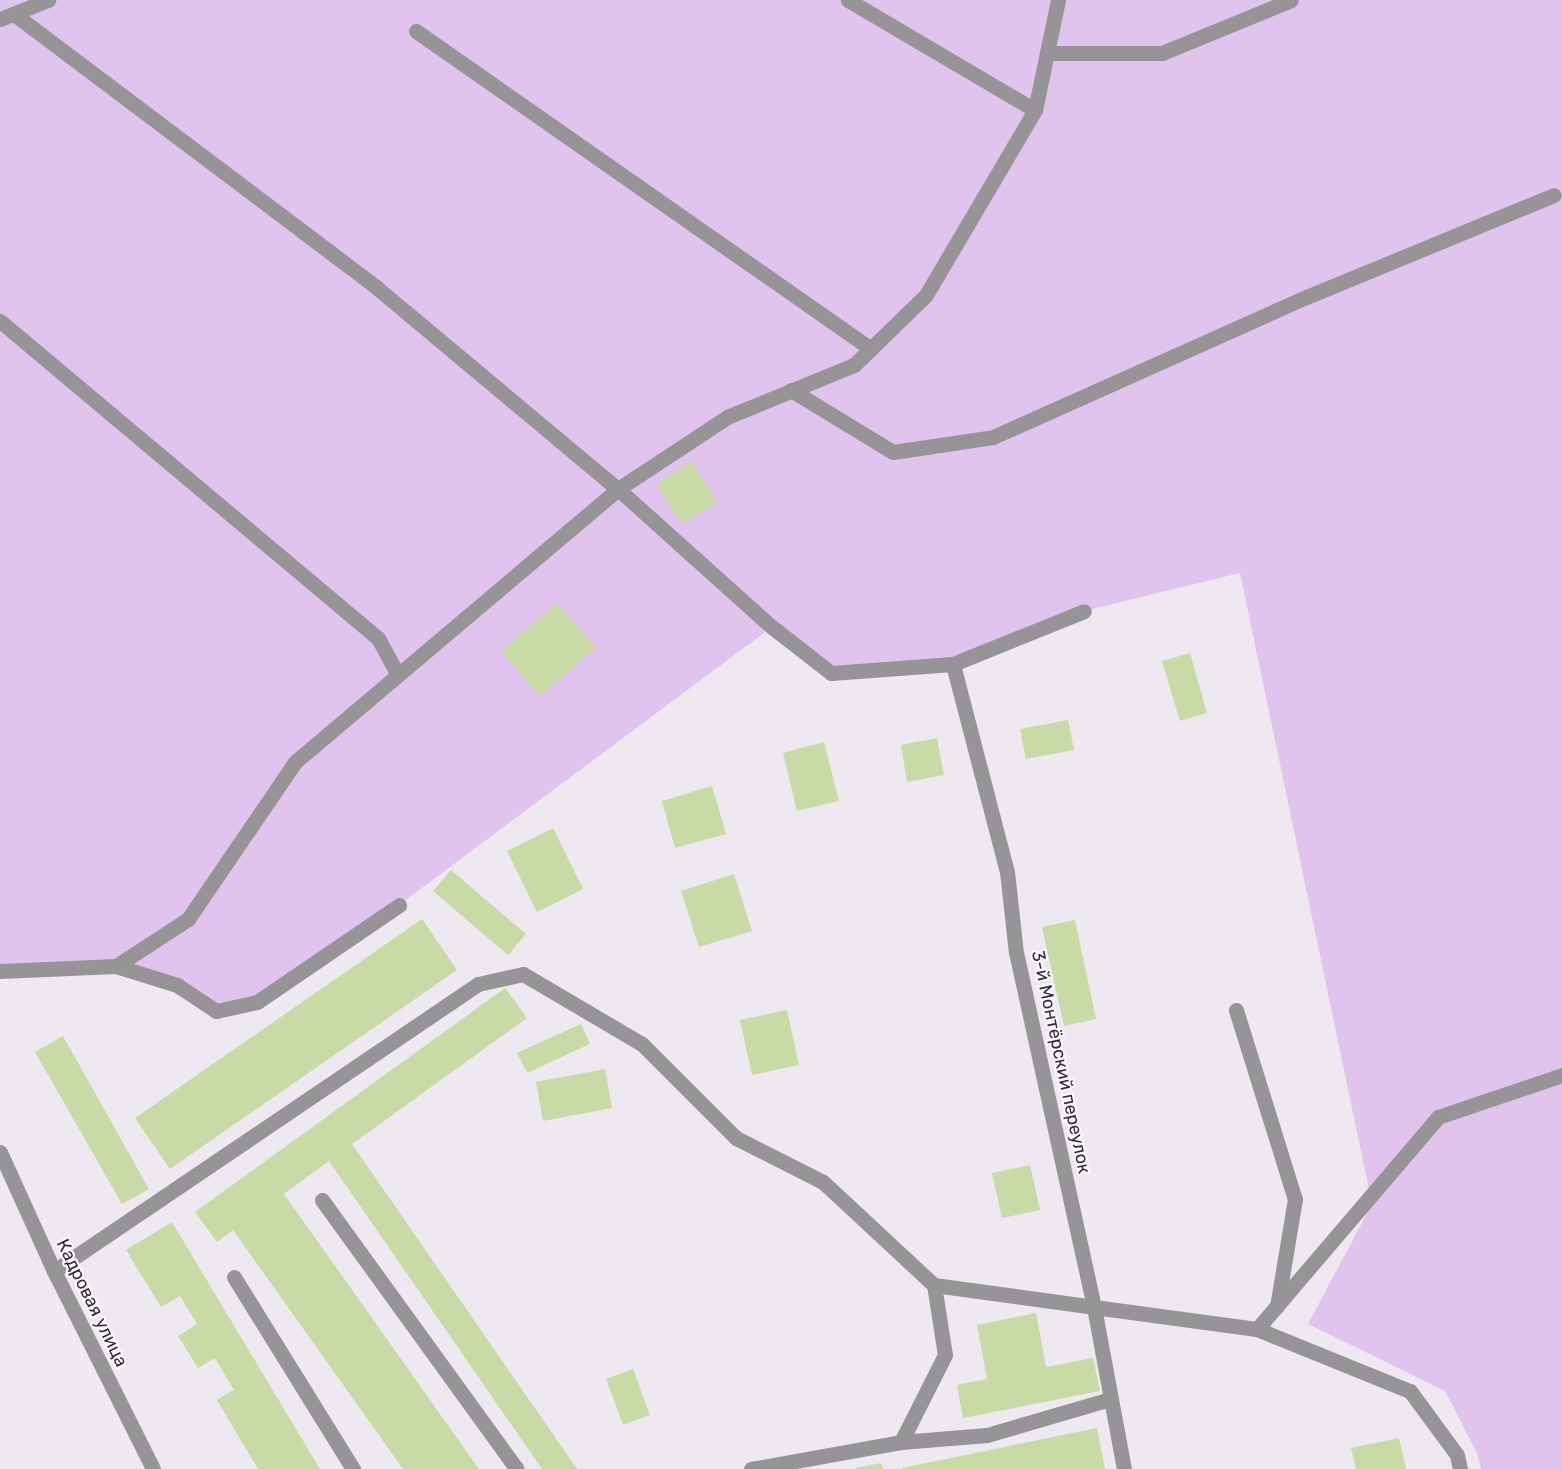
<!DOCTYPE html>
<html>
<head>
<meta charset="utf-8">
<style>
  body { margin:0 }
  #map { position:relative; width:1562px; height:1469px; overflow:hidden; background:#eee9f0; font-family:Rubik,sans-serif }
  div>[style] { position:absolute }
  .green>* { inset:0; background:#e1c4ed }
  .building>* { inset:0; background:#c8daa5 }
  .service>* { height:15px; margin:-7.5px; padding:0 7.5px; transform-origin:7.5px; border-radius:7.5px; background:#969497 }
  .minor>* { height:15px; margin:-7.5px; padding:0 7.5px; transform-origin:7.5px; border-radius:7.5px; background:#969497 }
  span { translate:-50% -50%; white-space:nowrap; text-align:center; line-height:1.15; -webkit-text-stroke:4.5px #fbf6fe; paint-order:stroke }
  .street-label { font-size:18px; color:#2f2d2f }
</style>
</head>
<body>
<div id="map">
  <div class="green">
    <div style="clip-path:polygon(0 0,1562px 0,1562px 1469px,1481px 1469px,1477px 1453px,1445px 1391px,1308px 1324px,1372px 1204px,1240px 573px,1084px 611px,953px 664px,831px 673px,772px 627px,399px 905px,257px 1002px,216px 1011px,116px 966px,0 971px)"></div>
  </div>
  <div class="building">
    <div style="clip-path:polygon(691px 461px,717px 502px,682px 524px,656px 484px)"></div>
    <div style="clip-path:polygon(557px 603px,596px 647px,540px 696px,501px 651px)"></div>
    <div style="clip-path:polygon(1190px 653px,1207px 713px,1180px 721px,1162px 661px)"></div>
    <div style="clip-path:polygon(1068px 720px,1074px 750px,1026px 759px,1020px 729px)"></div>
    <div style="clip-path:polygon(937px 738px,944px 775px,907px 782px,901px 745px)"></div>
    <div style="clip-path:polygon(824px 742px,839px 801px,797px 811px,783px 753px)"></div>
    <div style="clip-path:polygon(712px 786px,726px 834px,675px 848px,662px 801px)"></div>
    <div style="clip-path:polygon(553px 828px,583px 889px,537px 912px,507px 851px)"></div>
    <div style="clip-path:polygon(451px 870px,526px 934px,508px 955px,433px 891px)"></div>
    <div style="clip-path:polygon(734px 874px,752px 931px,699px 947px,681px 891px)"></div>
    <div style="clip-path:polygon(422px 919px,457px 970px,170px 1169px,135px 1118px)"></div>
    <div style="clip-path:polygon(1075px 920px,1096px 1019px,1064px 1026px,1042px 927px)"></div>
    <div style="clip-path:polygon(505px 988px,527px 1018px,352px 1144px,577px 1469px,542px 1469px,329px 1161px,284px 1194px,479px 1469px,403px 1469px,233px 1230px,217px 1242px,195px 1212px)"></div>
    <div style="clip-path:polygon(787px 1010px,799px 1065px,752px 1075px,740px 1020px)"></div>
    <div style="clip-path:polygon(581px 1024px,590px 1044px,527px 1073px,517px 1053px)"></div>
    <div style="clip-path:polygon(63px 1036px,149px 1189px,122px 1204px,35px 1052px)"></div>
    <div style="clip-path:polygon(605px 1069px,612px 1108px,543px 1121px,536px 1082px)"></div>
    <div style="clip-path:polygon(1030px 1165px,1040px 1210px,1002px 1218px,992px 1173px)"></div>
    <div style="clip-path:polygon(172px 1222px,320px 1469px,258px 1469px,217px 1400px,234px 1390px,215px 1358px,198px 1368px,178px 1336px,197px 1324px,180px 1296px,161px 1307px,126px 1250px)"></div>
    <div style="clip-path:polygon(1036px 1313px,1046px 1367px,1093px 1358px,1100px 1391px,963px 1418px,957px 1385px,987px 1379px,977px 1325px)"></div>
    <div style="clip-path:polygon(633px 1369px,650px 1415px,623px 1425px,606px 1379px)"></div>
    <div style="clip-path:polygon(1097px 1428px,1105px 1469px,902px 1469px,902px 1468px)"></div>
    <div style="clip-path:polygon(1399px 1438px,1406px 1469px,1356px 1469px,1351px 1448px)"></div>
    <div style="clip-path:polygon(881px 1463px,883px 1469px,856px 1469px,856px 1468px)"></div>
  </div>
  <div class="service">
    <div style="left:848px;top:0;width:217px;rotate:30.5deg"></div>
    <div style="left:14px;top:14px;width:453px;rotate:37deg"></div>
    <div style="left:376px;top:287px;width:315px;rotate:39.9deg"></div>
    <div style="left:618px;top:489px;width:207px;rotate:41.9deg"></div>
    <div style="left:772px;top:627px;width:75px;rotate:37.9deg"></div>
    <div style="left:831px;top:673px;width:122px;rotate:-4.2deg"></div>
    <div style="left:953px;top:664px;width:141px;rotate:-22deg"></div>
    <div style="left:0;top:19px;width:52px;rotate:-21.6deg"></div>
    <div style="left:416px;top:31px;width:555px;rotate:34.95deg"></div>
    <div style="left:1049px;top:53px;width:113px"></div>
    <div style="left:1162px;top:53px;width:139px;rotate:-22.3deg"></div>
    <div style="left:0;top:321px;width:493px;rotate:40deg"></div>
    <div style="left:378px;top:638px;width:42px;rotate:61.6deg"></div>
    <div style="left:791px;top:390px;width:119px;rotate:31.3deg"></div>
    <div style="left:893px;top:452px;width:101px;rotate:-8.5deg"></div>
    <div style="left:993px;top:437px;width:341px;rotate:-24.1deg"></div>
    <div style="left:1304px;top:298px;width:270px;rotate:-22.4deg"></div>
    <div style="left:116px;top:966px;width:86px;rotate:-33.1deg"></div>
    <div style="left:188px;top:919px;width:190px;rotate:-55.7deg"></div>
    <div style="left:295px;top:762px;width:423px;rotate:-40.2deg"></div>
    <div style="left:618px;top:489px;width:131px;rotate:-33.4deg"></div>
    <div style="left:727px;top:417px;width:137px;rotate:-22.3deg"></div>
    <div style="left:854px;top:365px;width:100px;rotate:-44.2deg"></div>
    <div style="left:926px;top:295px;width:215px;rotate:-59.5deg"></div>
    <div style="left:1035px;top:110px;width:112px;rotate:-78.2deg"></div>
    <div style="left:0;top:971px;width:116px;rotate:-2.5deg"></div>
    <div style="left:116px;top:966px;width:64px;rotate:17.3deg"></div>
    <div style="left:177px;top:985px;width:47px;rotate:33.7deg"></div>
    <div style="left:216px;top:1011px;width:42px;rotate:-12.4deg"></div>
    <div style="left:257px;top:1002px;width:172px;rotate:-34.3deg"></div>
    <div style="left:1236px;top:1010px;width:198px;rotate:72.7deg"></div>
    <div style="left:1295px;top:1199px;width:109px;rotate:99.5deg"></div>
    <div style="left:322px;top:1200px;width:332px;rotate:54.1deg"></div>
    <div style="left:54px;top:1271px;width:512px;rotate:-34.09deg"></div>
    <div style="left:478px;top:984px;width:46px;rotate:-12.5deg"></div>
    <div style="left:523px;top:974px;width:138px;rotate:30.5deg"></div>
    <div style="left:642px;top:1044px;width:133px;rotate:45deg"></div>
    <div style="left:736px;top:1138px;width:97px;rotate:26.8deg"></div>
    <div style="left:823px;top:1182px;width:151px;rotate:42.9deg"></div>
    <div style="left:934px;top:1285px;width:162px;rotate:7.8deg"></div>
    <div style="left:1094px;top:1307px;width:362px;rotate:-102.4deg"></div>
    <div style="left:1016px;top:953px;width:81px;rotate:-96.3deg"></div>
    <div style="left:1007px;top:872px;width:215px;rotate:-104.6deg"></div>
    <div style="left:234px;top:1277px;width:226px;rotate:58.2deg"></div>
    <div style="left:1257px;top:1329px;width:279px;rotate:-49.5deg"></div>
    <div style="left:1438px;top:1117px;width:131px;rotate:-18.7deg"></div>
    <div style="left:901px;top:1442px;width:86px;rotate:-4.7deg"></div>
    <div style="left:987px;top:1435px;width:128px;rotate:-16.3deg"></div>
    <div style="left:751px;top:1469px;width:152px;rotate:-10.2deg"></div>
    <div style="left:901px;top:1442px;width:97px;rotate:-63.2deg"></div>
    <div style="left:945px;top:1355px;width:71px;rotate:-98.9deg"></div>
  </div>
  <div class="minor">
    <div style="left:0;top:1152px;width:131px;rotate:65.6deg"></div>
    <div style="left:54px;top:1271px;width:221px;rotate:63.4deg"></div>
    <div style="left:1124px;top:1469px;width:165px;rotate:-100.5deg"></div>
    <div style="left:1094px;top:1307px;width:164px;rotate:7.7deg"></div>
    <div style="left:1257px;top:1329px;width:165px;rotate:22.1deg"></div>
    <div style="left:1410px;top:1391px;width:79px;rotate:53.7deg"></div>
    <div style="left:1457px;top:1455px;width:14px;rotate:78deg"></div>
  </div>
  <div class="street-label">
    <span style="left:1061px;top:1062px;rotate:78deg">3-й Монтёрский переулок</span>
    <span style="left:92px;top:1303px;rotate:64deg">Кадровая улица</span>
  </div>
</div>
</body>
</html>
